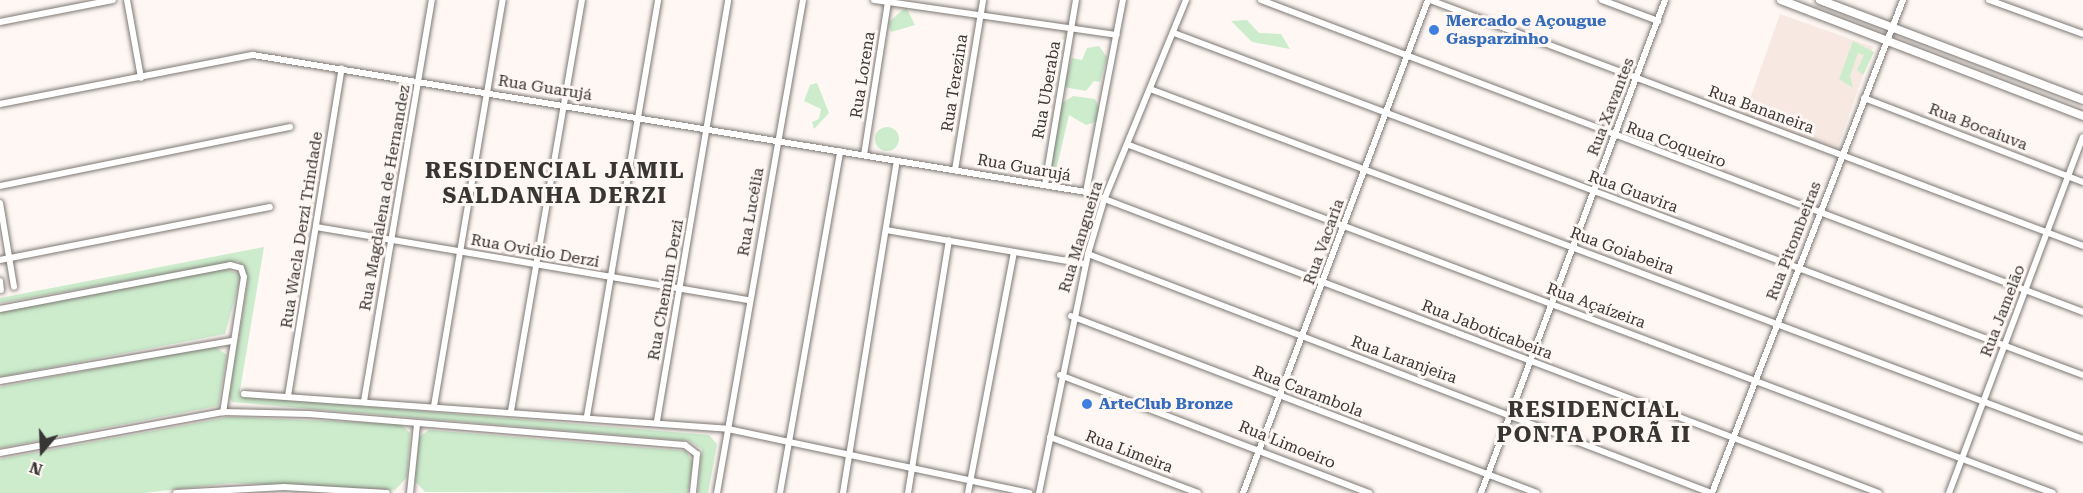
<!DOCTYPE html>
<html>
<head>
<meta charset="utf-8">
<style>
  body { margin:0 }
  #map { position:relative; width:2083px; height:493px; overflow:hidden; background:#fef7f3; font-family:"Roboto Serif",serif }
  div>[style] { position:absolute }
  .built>* { inset:0; background:#f7e9e1 }
  .green>* { inset:0; background:#cceccc }
  .round { border-radius:50% }
  .roads { filter:drop-shadow(0 0 2px #7d7874) drop-shadow(0 0 2px #7d7874) }
  .street>* { height:6px; margin:-3px; padding:0 3px; transform-origin:3px; border-radius:3px; background:#fff }
  .secondary>* { height:8px; margin:-4px; padding:0 4px; transform-origin:4px; border-radius:4px; background:#fff }
  .dots>* { width:16px; height:16px; translate:-50% -50%; box-sizing:border-box; border:3px solid #fef7f3; border-radius:50% }
  span { translate:-50% -50%; white-space:nowrap; text-align:center; line-height:1.15; -webkit-text-stroke:6px #fef7f3; paint-order:stroke }
  .shop-label { font-size:16px; color:#366cbe; font-weight:700 }
  .left { translate:0 -50%; text-align:left }
  .street-label { font-size:16px; color:#383634 }
  .district-label { font-size:22px; color:#383634; font-weight:700; letter-spacing:1.5px }
  .north { position:absolute; left:12px; top:421px; width:60px; height:60px; -webkit-text-stroke:4px #fef7f3; paint-order:stroke; rotate:199deg; font-size:16px; font-weight:700; line-height:24px; text-align:center; color:#383634 }
  .north::after { content:''; display:block; margin:auto; width:21px; height:27px; background:#383634; clip-path:polygon(50% 0,100% 100%,50% 72%,0 100%) }
</style>
</head>
<body>
<div id="map">
  <div class="built">
    <div style="clip-path:polygon(1780px 14px,1873px 47px,1837px 149px,1744px 116px)"></div>
  </div>
  <div class="green">
    <div style="clip-path:polygon(906px 7px,915px 25px,891px 32px,888px 23px)"></div>
    <div style="clip-path:polygon(1247px 20px,1259px 33px,1281px 34px,1290px 49px,1252px 42px,1231px 21px)"></div>
    <div style="clip-path:polygon(1853px 41px,1874px 52px,1863px 75px,1857px 70px,1864px 55px,1858px 53px,1850px 76px,1853px 88px,1839px 79px)"></div>
    <div style="clip-path:polygon(1099px 46px,1107px 57px,1100px 82px,1094px 81px,1086px 91px,1064px 87px,1072px 58px,1082px 60px,1087px 48px)"></div>
    <div style="clip-path:polygon(817px 83px,829px 113px,814px 129px,812px 122px,819px 119px,821px 109px,804px 101px,810px 85px)"></div>
    <div style="clip-path:polygon(1073px 96px,1095px 99px,1104px 119px,1086px 125px,1069px 115px,1054px 179px,1049px 174px,1061px 104px)"></div>
    <div class="round" style="left:875px;top:127px;width:24px;height:24px"></div>
    <div style="clip-path:polygon(264px 247px,239px 396px,709px 435px,717px 444px,708px 493px,698px 493px,702px 449px,689px 441px,232px 402px,229px 396px,248px 280px,238px 261px,0 303px,0 298px)"></div>
    <div style="clip-path:polygon(224px 269px,240px 274px,240px 280px,225px 334px,0 377px,0 311px)"></div>
    <div style="clip-path:polygon(214px 346px,227px 355px,218px 406px,0 448px,0 387px)"></div>
    <div style="clip-path:polygon(229px 417px,401px 424px,410px 433px,407px 477px,395px 490px,232px 483px,144px 493px,0 493px,0 459px)"></div>
    <div style="clip-path:polygon(429px 430px,686px 451px,693px 463px,688px 493px,425px 492px,415px 481px,419px 437px)"></div>
  </div>
  <div class="roads">
    <div class="street">
      <div style="left:127px;top:0;width:79px;rotate:79.8deg"></div>
      <div style="left:874px;top:0;width:245px;rotate:8.2deg"></div>
      <div style="left:1261px;top:0;width:879px;rotate:20.78deg"></div>
      <div style="left:1430px;top:0;width:698px;rotate:20.64deg"></div>
      <div style="left:1602px;top:0;width:60px;rotate:20.6deg"></div>
      <div style="left:1989px;top:0;width:100px;rotate:19.9deg"></div>
      <div style="left:0;top:22px;width:115px;rotate:-11deg"></div>
      <div style="left:1174px;top:33px;width:971px;rotate:20.62deg"></div>
      <div style="left:1150px;top:89px;width:996px;rotate:20.56deg"></div>
      <div style="left:1864px;top:98px;width:235px;rotate:21deg"></div>
      <div style="left:0;top:104px;width:258px;rotate:-11deg"></div>
      <div style="left:253px;top:55px;width:844px;rotate:9.34deg"></div>
      <div style="left:1086px;top:192px;width:848px;rotate:20.79deg"></div>
      <div style="left:1129px;top:145px;width:987px;rotate:20.64deg"></div>
      <div style="left:864px;top:155px;width:156px;rotate:-81.1deg"></div>
      <div style="left:955px;top:170px;width:172px;rotate:-80.6deg"></div>
      <div style="left:1045px;top:185px;width:188px;rotate:-80.5deg"></div>
      <div style="left:0;top:186px;width:296px;rotate:-11.5deg"></div>
      <div style="left:1086px;top:192px;width:196px;rotate:-79.1deg"></div>
      <div style="left:0;top:203px;width:85px;rotate:80.5deg"></div>
      <div style="left:316px;top:227px;width:439px;rotate:9.6deg"></div>
      <div style="left:886px;top:230px;width:202px;rotate:9.7deg"></div>
      <div style="left:1088px;top:254px;width:667px;rotate:20.99deg"></div>
      <div style="left:0;top:260px;width:275px;rotate:-11.1deg"></div>
      <div style="left:0;top:281px;width:9px;rotate:84deg"></div>
      <div style="left:0;top:309px;width:234px;rotate:-10.8deg"></div>
      <div style="left:230px;top:265px;width:11px;rotate:15deg"></div>
      <div style="left:241px;top:268px;width:9px;rotate:72deg"></div>
      <div style="left:244px;top:277px;width:137px;rotate:98.8deg"></div>
      <div style="left:1071px;top:316px;width:498px;rotate:20.8deg"></div>
      <div style="left:1060px;top:375px;width:331px;rotate:20.9deg"></div>
      <div style="left:0;top:381px;width:235px;rotate:-9.8deg"></div>
      <div style="left:244px;top:394px;width:485px;rotate:4.1deg"></div>
      <div style="left:728px;top:429px;width:308px;rotate:12deg"></div>
      <div style="left:288px;top:396px;width:332px;rotate:-80.7deg"></div>
      <div style="left:364px;top:401px;width:407px;rotate:-80.4deg"></div>
      <div style="left:434px;top:406px;width:412px;rotate:-80.4deg"></div>
      <div style="left:511px;top:411px;width:417px;rotate:-80.2deg"></div>
      <div style="left:587px;top:416px;width:422px;rotate:-80.3deg"></div>
      <div style="left:657px;top:421px;width:427px;rotate:-80.4deg"></div>
      <div style="left:1050px;top:437px;width:158px;rotate:20.7deg"></div>
      <div style="left:0;top:453px;width:227px;rotate:-10.4deg"></div>
      <div style="left:223px;top:412px;width:86px;rotate:1.3deg"></div>
      <div style="left:309px;top:414px;width:377px;rotate:4.7deg"></div>
      <div style="left:685px;top:445px;width:15px;rotate:37deg"></div>
      <div style="left:697px;top:454px;width:39px;rotate:96deg"></div>
      <div style="left:176px;top:493px;width:108px;rotate:-3.2deg"></div>
      <div style="left:284px;top:487px;width:103px;rotate:3.3deg"></div>
      <div style="left:410px;top:493px;width:69px;rotate:-84.2deg"></div>
      <div style="left:717px;top:493px;width:500px;rotate:-80.1deg"></div>
      <div style="left:780px;top:493px;width:347px;rotate:-80deg"></div>
      <div style="left:843px;top:493px;width:336px;rotate:-80.8deg"></div>
      <div style="left:908px;top:493px;width:256px;rotate:-80.8deg"></div>
      <div style="left:968px;top:493px;width:245px;rotate:-79.2deg"></div>
      <div style="left:1039px;top:493px;width:244px;rotate:-78.4deg"></div>
      <div style="left:1088px;top:254px;width:56px;rotate:-73.5deg"></div>
      <div style="left:1104px;top:200px;width:216px;rotate:-67.7deg"></div>
      <div style="left:1243px;top:493px;width:527px;rotate:-69.43deg"></div>
      <div style="left:1481px;top:493px;width:526px;rotate:-69.53deg"></div>
      <div style="left:1712px;top:493px;width:529px;rotate:-68.82deg"></div>
      <div style="left:1949px;top:493px;width:380px;rotate:-69.4deg"></div>
    </div>
    <div class="secondary">
      <div style="left:1781px;top:0;width:324px;rotate:21deg"></div>
      <div style="left:1820px;top:0;width:281px;rotate:20.8deg"></div>
    </div>
  </div>
  <div class="dots">
    <div style="left:1434px;top:30px;background:#3f7fe0"></div>
    <div style="left:1087px;top:404px;background:#3f7fe0"></div>
  </div>
  <div class="shop-label">
    <span class="left" style="left:1446px;top:30px">Mercado e Açougue<br>Gasparzinho</span>
    <span class="left" style="left:1099px;top:404px">ArteClub Bronze</span>
  </div>
  <div class="street-label">
    <span style="left:863px;top:75px;rotate:-81deg">Rua Lorena</span>
    <span style="left:955px;top:83px;rotate:-81deg">Rua Terezina</span>
    <span style="left:545px;top:88px;rotate:9deg">Rua Guarujá</span>
    <span style="left:1047px;top:90px;rotate:-80deg">Rua Uberaba</span>
    <span style="left:1611px;top:107px;rotate:-69deg">Rua Xavantes</span>
    <span style="left:1761px;top:110px;rotate:20deg">Rua Bananeira</span>
    <span style="left:1978px;top:127px;rotate:21deg">Rua Bocaiuva</span>
    <span style="left:1676px;top:145px;rotate:20deg">Rua Coqueiro</span>
    <span style="left:1024px;top:168px;rotate:10deg">Rua Guarujá</span>
    <span style="left:1633px;top:192px;rotate:20deg">Rua Guavira</span>
    <span style="left:385px;top:198px;rotate:-80deg">Rua Magdalena de Hernandez</span>
    <span style="left:751px;top:212px;rotate:-80deg">Rua Lucélia</span>
    <span style="left:302px;top:230px;rotate:-81deg">Rua Wacla Derzi Trindade</span>
    <span style="left:1081px;top:237px;rotate:-73deg">Rua Mangueira</span>
    <span style="left:1794px;top:241px;rotate:-69deg">Rua Pitombeiras</span>
    <span style="left:1324px;top:242px;rotate:-70deg">Rua Vacaria</span>
    <span style="left:535px;top:251px;rotate:10deg">Rua Ovidio Derzi</span>
    <span style="left:1622px;top:251px;rotate:20deg">Rua Goiabeira</span>
    <span style="left:666px;top:290px;rotate:-80deg">Rua Chemim Derzi</span>
    <span style="left:1596px;top:306px;rotate:20deg">Rua Açaízeira</span>
    <span style="left:2003px;top:311px;rotate:-69deg">Rua Jamelão</span>
    <span style="left:1487px;top:330px;rotate:21deg">Rua Jaboticabeira</span>
    <span style="left:1404px;top:360px;rotate:20deg">Rua Laranjeira</span>
    <span style="left:1308px;top:392px;rotate:21deg">Rua Carambola</span>
    <span style="left:1287px;top:445px;rotate:22deg">Rua Limoeiro</span>
    <span style="left:1129px;top:452px;rotate:21deg">Rua Limeira</span>
  </div>
  <div class="district-label">
    <span style="left:555px;top:183px">RESIDENCIAL JAMIL<br>SALDANHA DERZI</span>
    <span style="left:1594px;top:422px">RESIDENCIAL<br>PONTA PORÃ II</span>
  </div>
  <div class="north">N</div>
</div>
</body>
</html>
